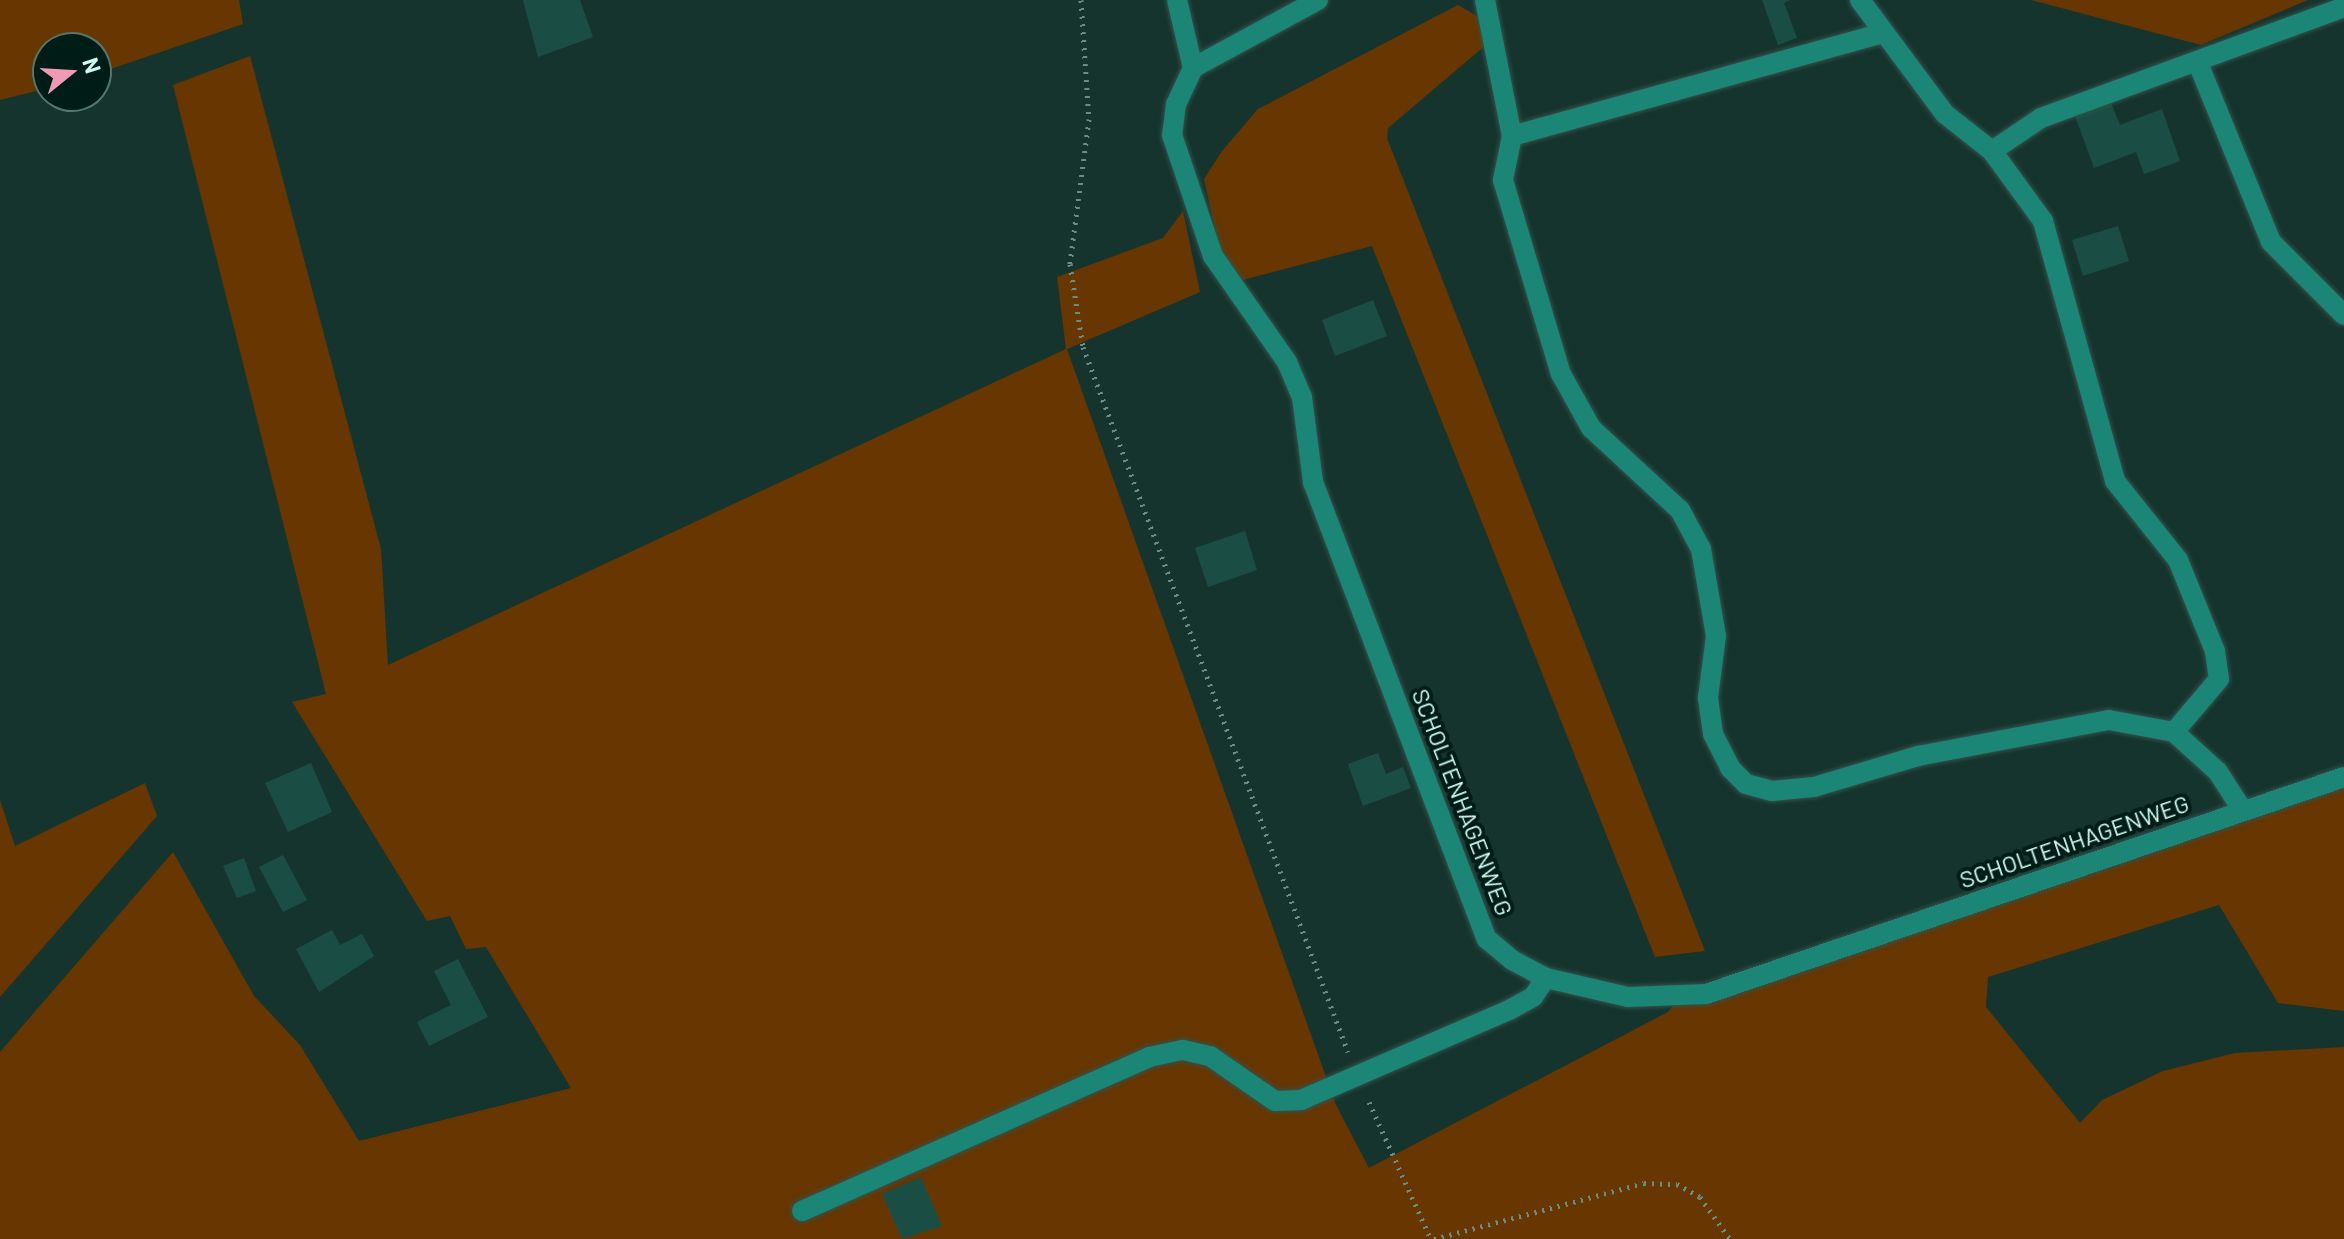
<!DOCTYPE html>
<html>
<head>
<meta charset="utf-8">
<style>
  body { margin:0 }
  #map { position:relative; width:2344px; height:1239px; overflow:hidden; background:#16342e; font-family:Barlow,sans-serif }
  div>[style] { position:absolute }
  .green>* { inset:0; background:#683600 }
  .building>* { inset:0; background:#1a4e45 }
  .path>* { height:5px; margin-top:-2.5px; transform-origin:0; background:repeating-linear-gradient(90deg,#698e86 0 2px,transparent 0 8px) }
  .roads { filter:drop-shadow(0 0 2px #32524c) drop-shadow(0 0 2px #32524c) }
  .lane>* { height:20px; margin:-10px; padding:0 10px; transform-origin:10px; border-radius:10px; background:#1b8675 }
  span { translate:-50% -50%; white-space:nowrap; text-align:center; line-height:1.15; -webkit-text-stroke:8px #001c17; paint-order:stroke }
  .street-label { font-size:24px; color:#d0fdf2 }
  .north { position:absolute; left:32px; top:32px; width:80px; height:80px; box-sizing:border-box; background:#001c17; border:2px solid #53766f; border-radius:50%; rotate:72deg; font-size:22px; font-weight:700; line-height:32px; text-align:center; color:#d0fdf2 }
  .north::after { content:''; display:block; margin:auto; width:28px; height:36px; background:#f09ab6; clip-path:polygon(50% 0,100% 100%,50% 72%,0 100%) }
</style>
</head>
<body>
<div id="map">
  <div class="green">
    <div style="clip-path:polygon(0 0,239px 0,243px 24px,96px 74px,96px 48px,48px 48px,48px 88px,0 100px)"></div>
    <div style="clip-path:polygon(2031px 0,2308px 0,2201px 45px)"></div>
    <div style="clip-path:polygon(1458px 5px,1482px 19px,1487px 44px,1388px 128px,1387px 138px,1705px 951px,1655px 957px,1372px 246px,1227px 284px,1204px 179px,1222px 151px,1258px 109px)"></div>
    <div style="clip-path:polygon(250px 56px,381px 549px,388px 665px,1066px 349px,1057px 277px,1163px 238px,1183px 211px,1200px 292px,1067px 349px,1336px 1105px,1369px 1168px,1668px 1012px,1680px 997px,2344px 787px,2344px 1011px,2278px 1003px,2219px 905px,1988px 977px,1986px 1007px,2080px 1123px,2102px 1100px,2163px 1071px,2235px 1053px,2344px 1047px,2344px 1239px,0 1239px,0 1052px,173px 852px,254px 996px,300px 1045px,359px 1141px,571px 1088px,486px 947px,466px 949px,450px 916px,427px 921px,292px 702px,326px 694px,173px 85px)"></div>
    <div style="clip-path:polygon(145px 783px,157px 816px,0 997px,0 800px,15px 846px)"></div>
  </div>
  <div class="building">
    <div style="clip-path:polygon(523px 0,580px 0,593px 37px,538px 57px)"></div>
    <div style="clip-path:polygon(1762px 0,1790px 0,1784px 3px,1797px 38px,1778px 45px)"></div>
    <div style="clip-path:polygon(2111px 103px,2120px 125px,2162px 109px,2180px 161px,2144px 174px,2136px 152px,2094px 168px,2075px 116px)"></div>
    <div style="clip-path:polygon(2118px 226px,2129px 261px,2083px 276px,2072px 240px)"></div>
    <div style="clip-path:polygon(1373px 300px,1387px 336px,1335px 356px,1322px 320px)"></div>
    <div style="clip-path:polygon(1245px 531px,1257px 570px,1208px 587px,1195px 548px)"></div>
    <div style="clip-path:polygon(1378px 753px,1386px 774px,1403px 767px,1411px 788px,1363px 806px,1348px 764px)"></div>
    <div style="clip-path:polygon(311px 763px,332px 812px,288px 832px,265px 783px)"></div>
    <div style="clip-path:polygon(283px 855px,307px 900px,283px 912px,259px 867px)"></div>
    <div style="clip-path:polygon(244px 858px,256px 891px,237px 898px,223px 866px)"></div>
    <div style="clip-path:polygon(332px 930px,340px 945px,362px 934px,374px 956px,319px 992px,296px 949px)"></div>
    <div style="clip-path:polygon(458px 959px,488px 1017px,429px 1046px,417px 1022px,451px 1005px,434px 971px)"></div>
    <div style="clip-path:polygon(921px 1177px,942px 1226px,902px 1239px,882px 1194px)"></div>
  </div>
  <div class="path">
    <div style="left:1081px;top:0;width:119px;rotate:86.2deg"></div>
    <div style="left:1089px;top:119px;width:146px;rotate:97.5deg"></div>
    <div style="left:1070px;top:264px;width:84px;rotate:81.1deg"></div>
    <div style="left:1083px;top:347px;width:753px;rotate:69.4deg"></div>
    <div style="left:1369px;top:1102px;width:150px;rotate:65.7deg"></div>
    <div style="left:1434px;top:1239px;width:217px;rotate:-14.9deg"></div>
    <div style="left:1644px;top:1183px;width:33px;rotate:2deg"></div>
    <div style="left:1677px;top:1184px;width:26px;rotate:29deg"></div>
    <div style="left:1700px;top:1197px;width:52px;rotate:54.5deg"></div>
  </div>
  <div class="roads">
    <div class="lane">
      <div style="left:1177px;top:0;width:70px;rotate:76.8deg"></div>
      <div style="left:1318px;top:0;width:142px;rotate:151.5deg"></div>
      <div style="left:1193px;top:68px;width:40px;rotate:115deg"></div>
      <div style="left:1176px;top:104px;width:31px;rotate:97deg"></div>
      <div style="left:1172px;top:135px;width:128px;rotate:71.3deg"></div>
      <div style="left:1213px;top:256px;width:129px;rotate:55.1deg"></div>
      <div style="left:1287px;top:362px;width:38px;rotate:67deg"></div>
      <div style="left:1302px;top:397px;width:86px;rotate:82.6deg"></div>
      <div style="left:1313px;top:482px;width:489px;rotate:69.2deg"></div>
      <div style="left:1487px;top:939px;width:33px;rotate:40deg"></div>
      <div style="left:1512px;top:960px;width:38px;rotate:28deg"></div>
      <div style="left:1546px;top:978px;width:84px;rotate:13deg"></div>
      <div style="left:1628px;top:997px;width:78px;rotate:-2.2deg"></div>
      <div style="left:1706px;top:994px;width:674px;rotate:-18.78deg"></div>
      <div style="left:1485px;top:0;width:139px;rotate:78.8deg"></div>
      <div style="left:1512px;top:136px;width:45px;rotate:101.6deg"></div>
      <div style="left:1503px;top:180px;width:202px;rotate:73.4deg"></div>
      <div style="left:1561px;top:374px;width:62px;rotate:60.9deg"></div>
      <div style="left:1591px;top:428px;width:121px;rotate:42.7deg"></div>
      <div style="left:1680px;top:510px;width:44px;rotate:61.7deg"></div>
      <div style="left:1701px;top:549px;width:88px;rotate:80.2deg"></div>
      <div style="left:1716px;top:636px;width:63px;rotate:97.4deg"></div>
      <div style="left:1708px;top:698px;width:36px;rotate:82deg"></div>
      <div style="left:1713px;top:734px;width:38px;rotate:63deg"></div>
      <div style="left:1730px;top:768px;width:23px;rotate:45deg"></div>
      <div style="left:1746px;top:784px;width:27px;rotate:15deg"></div>
      <div style="left:1772px;top:791px;width:42px;rotate:-5.4deg"></div>
      <div style="left:1814px;top:787px;width:109px;rotate:-16.6deg"></div>
      <div style="left:1918px;top:756px;width:194px;rotate:-10.7deg"></div>
      <div style="left:2109px;top:720px;width:66px;rotate:10.5deg"></div>
      <div style="left:2174px;top:732px;width:59px;rotate:42.3deg"></div>
      <div style="left:2218px;top:772px;width:46px;rotate:57.3deg"></div>
      <div style="left:1860px;top:0;width:142px;rotate:53.3deg"></div>
      <div style="left:1945px;top:114px;width:60px;rotate:38.2deg"></div>
      <div style="left:1992px;top:151px;width:87px;rotate:53.9deg"></div>
      <div style="left:2043px;top:221px;width:270px;rotate:74.5deg"></div>
      <div style="left:2115px;top:481px;width:101px;rotate:51.4deg"></div>
      <div style="left:2178px;top:560px;width:98px;rotate:67.9deg"></div>
      <div style="left:2215px;top:651px;width:28px;rotate:82deg"></div>
      <div style="left:2219px;top:679px;width:70px;rotate:130.3deg"></div>
      <div style="left:2198px;top:63px;width:193px;rotate:67.8deg"></div>
      <div style="left:2271px;top:242px;width:103px;rotate:45deg"></div>
      <div style="left:1512px;top:136px;width:383px;rotate:-15.5deg"></div>
      <div style="left:1992px;top:151px;width:59px;rotate:-34deg"></div>
      <div style="left:2041px;top:118px;width:323px;rotate:-20.1deg"></div>
      <div style="left:802px;top:1211px;width:380px;rotate:-23.9deg"></div>
      <div style="left:1149px;top:1057px;width:35px;rotate:-12deg"></div>
      <div style="left:1183px;top:1050px;width:28px;rotate:13deg"></div>
      <div style="left:1210px;top:1056px;width:79px;rotate:34.7deg"></div>
      <div style="left:1275px;top:1101px;width:26px;rotate:-2deg"></div>
      <div style="left:1301px;top:1100px;width:229px;rotate:-23.4deg"></div>
      <div style="left:1511px;top:1009px;width:25px;rotate:-29deg"></div>
      <div style="left:1533px;top:997px;width:23px;rotate:-56deg"></div>
    </div>
  </div>
  <div class="street-label">
    <span style="left:1463px;top:802px;rotate:69deg">SCHOLTENHAGENWEG</span>
    <span style="left:2074px;top:841px;rotate:-19deg">SCHOLTENHAGENWEG</span>
  </div>
  <div class="north">N</div>
</div>
</body>
</html>
